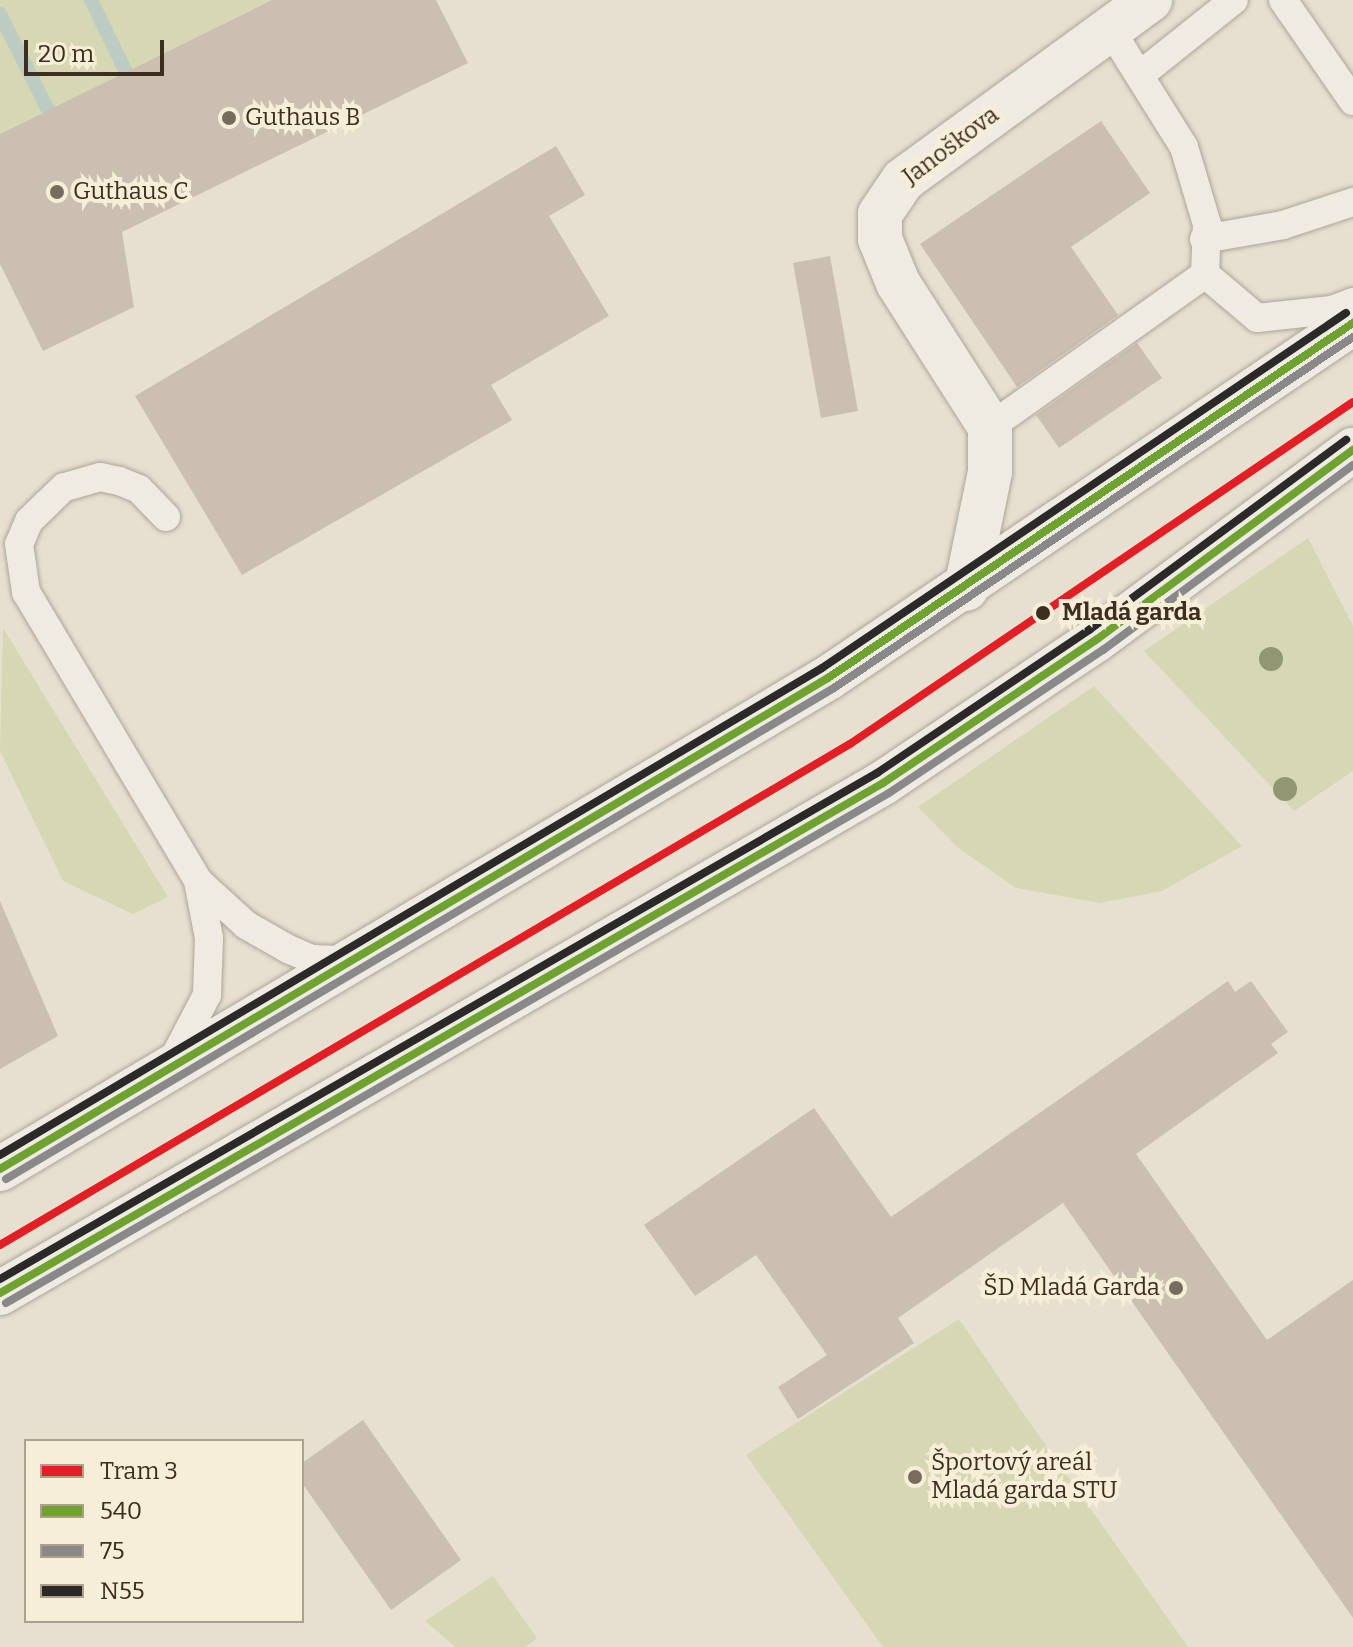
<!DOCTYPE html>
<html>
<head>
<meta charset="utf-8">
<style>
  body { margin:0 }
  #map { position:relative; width:1353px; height:1647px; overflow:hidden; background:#e7e0d1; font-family:Bitter,serif }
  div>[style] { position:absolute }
  .green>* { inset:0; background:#d6d7b3 }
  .stream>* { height:14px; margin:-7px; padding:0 7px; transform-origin:7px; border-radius:7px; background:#bcccc2 }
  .building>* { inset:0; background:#cbbfb2 }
  .roads { filter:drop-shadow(0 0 2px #ada599) drop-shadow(0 0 2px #ada599) }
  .lane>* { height:28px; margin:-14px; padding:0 14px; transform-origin:14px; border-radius:14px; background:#efebe3 }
  .street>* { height:44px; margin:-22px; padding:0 22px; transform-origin:22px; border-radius:22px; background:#efebe3 }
  .secondary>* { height:44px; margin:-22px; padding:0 22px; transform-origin:22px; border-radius:22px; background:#efebe3 }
  .bus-1>* { height:8px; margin:-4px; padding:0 4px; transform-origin:4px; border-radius:4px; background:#6fa330 }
  .bus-2>* { height:8px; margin:-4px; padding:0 4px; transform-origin:4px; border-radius:4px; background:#898989 }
  .bus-3>* { height:8px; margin:-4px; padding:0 4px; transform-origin:4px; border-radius:4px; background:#2b2a29 }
  .tram-1>* { height:8px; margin:-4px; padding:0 4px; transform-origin:4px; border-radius:4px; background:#e31e24 }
  .trees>* { width:24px; height:24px; margin:-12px; border-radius:50%; background:#929673 }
  .dots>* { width:22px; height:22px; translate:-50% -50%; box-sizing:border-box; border:4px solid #f7eed8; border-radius:50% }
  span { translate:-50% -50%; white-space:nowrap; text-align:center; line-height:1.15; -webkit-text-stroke:8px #f7eed8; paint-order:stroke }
  .poi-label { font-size:24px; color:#3d2e20 }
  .left { translate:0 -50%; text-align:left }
  .right { translate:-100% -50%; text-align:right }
  .street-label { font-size:24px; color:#3d2e20 }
  .stop-label { font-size:24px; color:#3d2e20; font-weight:700 }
  .legend { position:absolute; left:24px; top:1439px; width:280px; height:184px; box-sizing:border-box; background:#f7eed8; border:2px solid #ada18e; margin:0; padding:10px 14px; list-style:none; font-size:24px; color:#3d2e20 }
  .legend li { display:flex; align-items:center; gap:16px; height:40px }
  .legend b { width:40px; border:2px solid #ada18e }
  .scale { position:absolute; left:24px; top:40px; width:140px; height:36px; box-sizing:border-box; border:4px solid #3d2e20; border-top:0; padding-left:10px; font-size:24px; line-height:28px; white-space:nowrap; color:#3d2e20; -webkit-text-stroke:6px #f7eed8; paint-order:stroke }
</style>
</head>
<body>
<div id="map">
  <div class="green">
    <div style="clip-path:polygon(0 0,272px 0,0 134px)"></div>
    <div style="clip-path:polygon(1308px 538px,1353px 626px,1353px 771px,1294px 811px,1144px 651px)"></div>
    <div style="clip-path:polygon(3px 628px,168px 897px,133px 914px,63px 881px,0 751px)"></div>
    <div style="clip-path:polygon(1094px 686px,1242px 846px,1162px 891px,1100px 903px,1016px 888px,957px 847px,918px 807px)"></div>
    <div style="clip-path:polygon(959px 1319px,1021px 1410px,1188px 1647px,883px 1647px,746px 1455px)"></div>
    <div style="clip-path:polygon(493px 1576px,537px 1638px,525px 1647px,456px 1647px,425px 1621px)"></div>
  </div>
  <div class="stream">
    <div style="left:91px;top:0;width:80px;rotate:64.1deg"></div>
    <div style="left:0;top:14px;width:107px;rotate:63.4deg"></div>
  </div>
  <div class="building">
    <div style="clip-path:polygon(272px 0,436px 0,468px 63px,122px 232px,134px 307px,43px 351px,0 264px,0 134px)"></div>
    <div style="clip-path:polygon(1101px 121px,1150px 193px,1071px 247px,1118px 315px,1017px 387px,920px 244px)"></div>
    <div style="clip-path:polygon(556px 146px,585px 195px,549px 216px,609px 316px,491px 385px,512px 420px,242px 575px,135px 396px)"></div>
    <div style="clip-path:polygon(830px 256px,858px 411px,821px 418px,793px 263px)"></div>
    <div style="clip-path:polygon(1137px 343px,1162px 378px,1059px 448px,1036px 415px)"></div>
    <div style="clip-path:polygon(0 901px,58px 1036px,0 1069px)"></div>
    <div style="clip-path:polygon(1228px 981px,1235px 992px,1251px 981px,1288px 1032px,1271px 1044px,1278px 1053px,1136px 1154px,1267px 1340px,1353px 1280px,1353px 1618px,1063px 1203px,898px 1318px,914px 1343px,798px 1419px,778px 1387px,827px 1355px,756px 1255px,695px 1296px,644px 1225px,814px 1108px,891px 1217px)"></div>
    <div style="clip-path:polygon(363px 1420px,461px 1560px,391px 1610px,302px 1483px,302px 1463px)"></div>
  </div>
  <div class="roads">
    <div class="lane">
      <div style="left:1283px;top:0;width:123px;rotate:55.3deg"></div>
      <div style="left:1110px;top:29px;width:139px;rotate:57.9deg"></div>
      <div style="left:1184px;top:147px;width:80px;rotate:73.4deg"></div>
      <div style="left:1207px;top:224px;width:50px;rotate:92.3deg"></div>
      <div style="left:1140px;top:75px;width:120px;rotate:-38.6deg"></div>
      <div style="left:1204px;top:239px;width:80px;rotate:-10deg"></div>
      <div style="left:1283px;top:225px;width:74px;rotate:-18.2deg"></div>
      <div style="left:990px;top:427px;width:264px;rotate:-35.4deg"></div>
      <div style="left:1205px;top:274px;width:68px;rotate:40.2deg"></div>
      <div style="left:1257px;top:318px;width:75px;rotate:-6.1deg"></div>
      <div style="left:1332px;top:310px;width:22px;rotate:-21deg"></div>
      <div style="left:166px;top:517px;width:39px;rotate:-134deg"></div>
      <div style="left:139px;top:489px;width:22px;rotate:-158deg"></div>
      <div style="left:119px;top:481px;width:19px;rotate:-168deg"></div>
      <div style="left:100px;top:477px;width:37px;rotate:164deg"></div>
      <div style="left:64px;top:487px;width:49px;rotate:135.8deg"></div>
      <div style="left:29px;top:521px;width:25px;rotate:113deg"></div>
      <div style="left:19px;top:544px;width:49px;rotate:81.7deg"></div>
      <div style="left:26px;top:592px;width:336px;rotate:59.2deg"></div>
      <div style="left:198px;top:881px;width:65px;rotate:42.5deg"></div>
      <div style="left:246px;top:925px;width:48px;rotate:29.7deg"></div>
      <div style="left:288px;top:949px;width:26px;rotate:23deg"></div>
      <div style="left:312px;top:959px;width:34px;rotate:2deg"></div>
      <div style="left:174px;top:1058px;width:71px;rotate:-62.4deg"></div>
      <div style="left:207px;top:995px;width:57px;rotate:-88deg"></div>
      <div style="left:209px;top:938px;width:58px;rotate:-100.9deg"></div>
    </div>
    <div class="street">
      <div style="left:966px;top:589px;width:119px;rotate:-78.4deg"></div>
      <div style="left:990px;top:472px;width:45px;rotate:-90deg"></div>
      <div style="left:990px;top:427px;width:171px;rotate:-122.6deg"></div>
      <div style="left:898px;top:283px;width:48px;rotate:-112.2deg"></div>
      <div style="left:880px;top:239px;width:25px;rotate:-90deg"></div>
      <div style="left:880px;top:214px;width:41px;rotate:-55.9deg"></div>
      <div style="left:903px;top:180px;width:306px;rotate:-36.1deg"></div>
    </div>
    <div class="secondary">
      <div style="left:0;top:1169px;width:963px;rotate:-30.67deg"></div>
      <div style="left:828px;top:678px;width:634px;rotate:-34.07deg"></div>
      <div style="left:0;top:1293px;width:1020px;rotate:-30.01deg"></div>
      <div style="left:883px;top:783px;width:257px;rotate:-33.9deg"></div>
      <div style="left:1096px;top:640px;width:320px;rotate:-36.5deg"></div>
    </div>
  </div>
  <div class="bus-1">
    <div style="left:0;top:1169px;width:963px;rotate:-30.67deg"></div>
    <div style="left:828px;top:678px;width:634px;rotate:-34.07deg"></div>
    <div style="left:0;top:1293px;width:1020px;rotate:-30.01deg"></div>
    <div style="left:883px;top:783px;width:257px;rotate:-33.9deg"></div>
    <div style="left:1096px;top:640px;width:320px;rotate:-36.5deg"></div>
  </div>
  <div class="bus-2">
    <div style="left:6px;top:1179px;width:963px;rotate:-30.67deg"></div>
    <div style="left:834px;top:688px;width:627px;rotate:-34.07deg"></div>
    <div style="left:6px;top:1303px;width:1020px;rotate:-30.01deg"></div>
    <div style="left:889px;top:793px;width:257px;rotate:-33.8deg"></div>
    <div style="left:1103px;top:650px;width:311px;rotate:-36.5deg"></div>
  </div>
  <div class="bus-3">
    <div style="left:0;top:1155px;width:955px;rotate:-30.64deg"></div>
    <div style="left:822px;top:668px;width:633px;rotate:-34.12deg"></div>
    <div style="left:0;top:1279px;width:1013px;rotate:-29.98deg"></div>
    <div style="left:877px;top:773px;width:256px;rotate:-34deg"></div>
    <div style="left:1089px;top:630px;width:320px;rotate:-36.5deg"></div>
  </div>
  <div class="tram-1">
    <div style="left:0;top:1245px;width:987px;rotate:-30.52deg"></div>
    <div style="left:850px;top:744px;width:608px;rotate:-34.21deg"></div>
  </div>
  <div class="trees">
    <div style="left:1271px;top:659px"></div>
    <div style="left:1285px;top:789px"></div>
  </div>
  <div class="dots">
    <div style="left:229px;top:118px;background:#786c5e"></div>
    <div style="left:57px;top:192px;background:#786c5e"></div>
    <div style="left:1043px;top:613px;background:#3d2e20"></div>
    <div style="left:1176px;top:1288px;background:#786c5e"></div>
    <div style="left:915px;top:1477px;background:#786c5e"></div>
  </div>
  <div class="poi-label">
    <span class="left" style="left:245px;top:118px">Guthaus B</span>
    <span class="left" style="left:73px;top:192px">Guthaus C</span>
    <span class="right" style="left:1160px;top:1288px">ŠD Mladá Garda</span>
    <span class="left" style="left:931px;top:1477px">Športový areál<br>Mladá garda STU</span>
  </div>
  <div class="street-label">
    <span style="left:951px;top:146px;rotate:-37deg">Janoškova</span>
  </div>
  <div class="stop-label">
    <span class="left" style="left:1062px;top:613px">Mladá garda</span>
  </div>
  <ul class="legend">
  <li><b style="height:10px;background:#e31e24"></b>Tram 3</li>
  <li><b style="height:10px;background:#6fa330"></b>540</li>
  <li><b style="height:10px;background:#898989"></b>75</li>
  <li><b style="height:10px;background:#2b2a29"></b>N55</li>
  </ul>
  <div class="scale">20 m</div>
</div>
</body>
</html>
